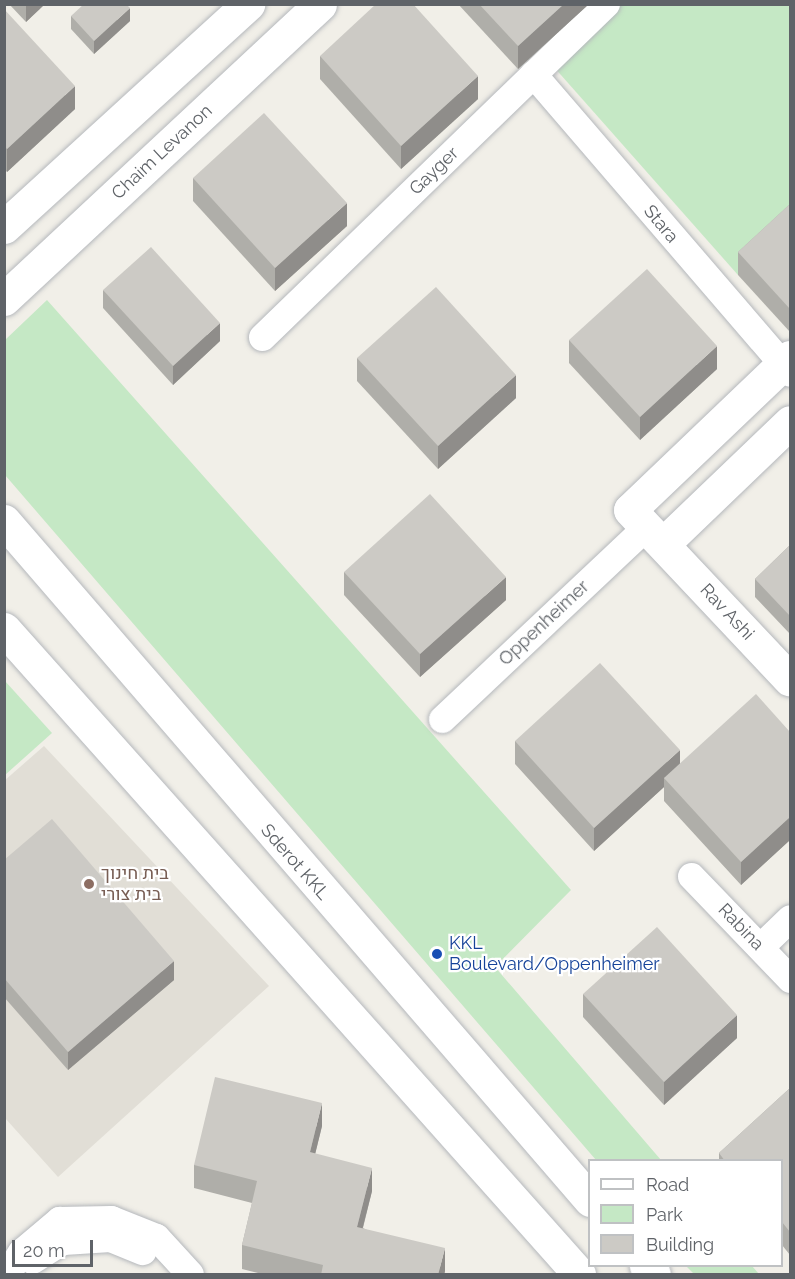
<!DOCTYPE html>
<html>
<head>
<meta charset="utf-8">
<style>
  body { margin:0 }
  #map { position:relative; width:795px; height:1279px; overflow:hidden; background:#f1efe8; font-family:Raleway,Heebo,sans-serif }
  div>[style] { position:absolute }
  .education>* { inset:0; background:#e1ded6 }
  .green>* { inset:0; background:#c5e8c5 }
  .roads { filter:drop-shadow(0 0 2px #b5b8bc) drop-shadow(0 0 2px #b5b8bc) }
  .minor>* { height:27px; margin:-13.5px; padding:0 13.5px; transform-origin:13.5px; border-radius:13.5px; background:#fff }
  .tertiary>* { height:33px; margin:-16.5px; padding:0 16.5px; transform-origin:16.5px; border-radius:16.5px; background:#fff }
  .secondary>* { height:33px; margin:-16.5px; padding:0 16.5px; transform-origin:16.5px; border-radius:16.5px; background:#fff }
  .wall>* { inset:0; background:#afaea9 }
  .shaded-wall>* { inset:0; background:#8f8d8a }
  .building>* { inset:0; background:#cccac5 }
  .dots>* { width:16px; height:16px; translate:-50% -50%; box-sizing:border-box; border:3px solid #fff; border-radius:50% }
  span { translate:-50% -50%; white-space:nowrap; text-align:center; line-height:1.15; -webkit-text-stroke:4.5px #fff; paint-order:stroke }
  .street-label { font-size:18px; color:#5f6368 }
  .education-label { font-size:18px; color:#785e54 }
  .left { translate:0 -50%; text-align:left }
  .transit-label { font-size:18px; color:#164399 }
  .frame { position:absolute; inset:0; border:6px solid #5f6368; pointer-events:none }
  .legend { position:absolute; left:588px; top:1159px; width:195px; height:108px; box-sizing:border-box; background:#fff; border:2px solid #bfc1c3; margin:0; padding:8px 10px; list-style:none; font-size:18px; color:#5f6368 }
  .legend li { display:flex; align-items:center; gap:12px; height:30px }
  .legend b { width:30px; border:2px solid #bfc1c3 }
  .scale { position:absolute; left:12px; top:1240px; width:81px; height:27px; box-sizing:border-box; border:3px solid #5f6368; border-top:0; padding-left:8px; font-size:18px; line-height:21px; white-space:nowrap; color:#5f6368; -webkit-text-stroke:4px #fff; paint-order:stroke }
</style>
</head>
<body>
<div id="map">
  <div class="education">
    <div style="clip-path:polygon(44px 746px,269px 986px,58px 1177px,5px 1118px,4px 781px)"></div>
  </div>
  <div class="green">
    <div style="clip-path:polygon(617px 5px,790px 5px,790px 224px,738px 275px,553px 66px)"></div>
    <div style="clip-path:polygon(47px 300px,571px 890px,495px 967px,661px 1160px,596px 1160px,5px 475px,5px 340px)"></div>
    <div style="clip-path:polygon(5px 681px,52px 733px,5px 775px,4px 775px)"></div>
    <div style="clip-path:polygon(686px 1266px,752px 1266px,759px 1274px,694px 1274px)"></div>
  </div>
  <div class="roads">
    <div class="minor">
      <div style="left:533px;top:74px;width:394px;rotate:49.3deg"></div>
      <div style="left:262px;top:337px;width:479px;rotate:-44.1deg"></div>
      <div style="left:442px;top:719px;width:280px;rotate:-43.3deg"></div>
      <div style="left:691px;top:876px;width:143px;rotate:46.1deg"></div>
      <div style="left:761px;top:946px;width:40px;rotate:-44deg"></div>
      <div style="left:32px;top:1260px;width:36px;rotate:-32deg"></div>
      <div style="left:63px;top:1241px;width:47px;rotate:-3.7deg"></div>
      <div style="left:110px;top:1238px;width:35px;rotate:22deg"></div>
      <div style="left:7px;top:1274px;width:26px;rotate:-58deg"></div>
      <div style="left:21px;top:1252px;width:50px;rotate:-40.1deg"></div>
      <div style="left:59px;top:1220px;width:52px;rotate:-1.1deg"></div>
      <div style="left:111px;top:1219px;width:48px;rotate:21.8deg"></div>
      <div style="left:156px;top:1237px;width:50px;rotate:47.4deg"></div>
    </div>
    <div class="tertiary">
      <div style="left:790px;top:357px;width:221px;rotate:136.3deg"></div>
      <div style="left:630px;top:510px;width:233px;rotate:46.7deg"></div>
      <div style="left:663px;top:544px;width:176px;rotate:-43.8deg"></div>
    </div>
    <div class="secondary">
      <div style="left:4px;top:227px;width:331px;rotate:-42.4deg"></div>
      <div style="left:4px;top:299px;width:432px;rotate:-43deg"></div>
      <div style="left:4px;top:521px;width:897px;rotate:49.2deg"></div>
      <div style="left:4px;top:629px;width:864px;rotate:48.28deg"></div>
      <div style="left:646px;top:1266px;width:11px;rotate:45deg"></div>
    </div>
  </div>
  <div class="wall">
    <div style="clip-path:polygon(9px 4px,45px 4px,26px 22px)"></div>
    <div style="clip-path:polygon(458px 4px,589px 4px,518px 69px)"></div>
    <div style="clip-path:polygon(4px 9px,75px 109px,7px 172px,4px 169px)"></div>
    <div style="clip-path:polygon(71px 16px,130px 21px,94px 54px,71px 29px)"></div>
    <div style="clip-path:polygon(320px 56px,478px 99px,401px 169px,320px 79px)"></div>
    <div style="clip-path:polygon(193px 178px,347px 226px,275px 291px,193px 201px)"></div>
    <div style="clip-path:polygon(790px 204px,790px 332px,738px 275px,738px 252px)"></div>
    <div style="clip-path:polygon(103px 290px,220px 341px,173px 385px,103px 308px)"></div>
    <div style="clip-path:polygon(569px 340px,717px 369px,640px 440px,569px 363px)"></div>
    <div style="clip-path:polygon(357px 358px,516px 398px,438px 469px,357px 381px)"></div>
    <div style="clip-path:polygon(790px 545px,790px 634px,755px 597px,755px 579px)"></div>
    <div style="clip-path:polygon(344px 572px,506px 600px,420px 677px,344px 595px)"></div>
    <div style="clip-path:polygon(790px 732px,790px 840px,741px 885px,664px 801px,664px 787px,594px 851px,515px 764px,515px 741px,680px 764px)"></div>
    <div style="clip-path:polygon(4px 860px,174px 980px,68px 1070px,4px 997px)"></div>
    <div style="clip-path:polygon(583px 994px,737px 1038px,664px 1105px,583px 1017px)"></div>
    <div style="clip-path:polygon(790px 1088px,790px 1255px,782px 1245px,782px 1161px,719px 1161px,719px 1153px)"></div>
    <div style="clip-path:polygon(322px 1126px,315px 1154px,372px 1191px,363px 1228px,445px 1271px,444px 1275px,266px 1275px,242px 1269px,242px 1245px,252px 1203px,194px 1188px,194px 1165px)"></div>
  </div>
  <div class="shaded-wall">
    <div style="clip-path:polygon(26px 4px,45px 4px,26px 22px)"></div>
    <div style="clip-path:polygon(564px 4px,589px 4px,518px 69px,518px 46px)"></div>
    <div style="clip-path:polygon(130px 8px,130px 21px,94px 54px,94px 41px)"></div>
    <div style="clip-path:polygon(478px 76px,478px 99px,401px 169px,401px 146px)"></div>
    <div style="clip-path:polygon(75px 86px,75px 109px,7px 172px,7px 149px)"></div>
    <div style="clip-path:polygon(347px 203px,347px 226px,275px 291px,275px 268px)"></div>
    <div style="clip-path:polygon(220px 323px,220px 341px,173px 385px,173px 366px)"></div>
    <div style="clip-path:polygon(717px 346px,717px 369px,640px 440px,640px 417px)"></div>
    <div style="clip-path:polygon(516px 375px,516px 398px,438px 469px,438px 446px)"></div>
    <div style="clip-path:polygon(506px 577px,506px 600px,420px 677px,420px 654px)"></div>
    <div style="clip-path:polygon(680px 750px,680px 773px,664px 778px,664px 787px,594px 851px,594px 828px)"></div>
    <div style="clip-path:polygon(790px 817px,790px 840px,741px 885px,741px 862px)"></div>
    <div style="clip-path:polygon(174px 961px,174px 980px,68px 1070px,68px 1052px)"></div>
    <div style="clip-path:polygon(737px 1015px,737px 1038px,664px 1105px,664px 1082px)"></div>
    <div style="clip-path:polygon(322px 1103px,322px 1126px,310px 1175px,310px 1152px)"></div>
    <div style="clip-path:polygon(372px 1168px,372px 1191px,357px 1250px,357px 1227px)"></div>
    <div style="clip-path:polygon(445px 1248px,445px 1271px,444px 1275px,438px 1275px)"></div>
  </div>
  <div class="building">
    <div style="clip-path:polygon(84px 4px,126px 4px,130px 8px,94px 41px,71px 16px)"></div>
    <div style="clip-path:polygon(376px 4px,413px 4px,478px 76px,401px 146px,320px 56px)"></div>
    <div style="clip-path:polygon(479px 4px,564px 4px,518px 46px)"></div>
    <div style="clip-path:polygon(4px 9px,75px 86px,7px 149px,4px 146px)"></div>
    <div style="clip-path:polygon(264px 113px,347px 203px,275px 268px,193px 178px)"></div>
    <div style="clip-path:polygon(790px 204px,790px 309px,738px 252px)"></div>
    <div style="clip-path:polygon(151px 247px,220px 323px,173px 366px,103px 290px)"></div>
    <div style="clip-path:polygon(647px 269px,717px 346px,640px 417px,569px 340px)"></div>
    <div style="clip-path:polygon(436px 287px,516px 375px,438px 446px,357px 358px)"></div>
    <div style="clip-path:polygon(430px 494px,506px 577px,420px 654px,344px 572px)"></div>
    <div style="clip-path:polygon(790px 545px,790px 616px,755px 579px)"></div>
    <div style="clip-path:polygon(600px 663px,680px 750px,594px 828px,515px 741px)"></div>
    <div style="clip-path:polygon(756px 694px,790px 732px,790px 817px,741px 862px,664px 778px)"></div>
    <div style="clip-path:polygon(52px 819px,174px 961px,68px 1052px,4px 978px,4px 860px)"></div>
    <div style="clip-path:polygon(657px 927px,737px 1015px,664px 1082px,583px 994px)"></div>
    <div style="clip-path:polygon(215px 1077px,322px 1103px,310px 1152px,372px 1168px,357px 1227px,445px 1248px,438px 1275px,321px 1275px,323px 1265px,242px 1245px,257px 1181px,194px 1165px)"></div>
    <div style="clip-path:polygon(790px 1088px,790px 1232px,782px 1222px,782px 1161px,725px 1161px,719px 1153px)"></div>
  </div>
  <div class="dots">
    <div style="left:89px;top:884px;background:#8d6e63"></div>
    <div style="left:437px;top:954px;background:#1a4fb4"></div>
  </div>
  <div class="street-label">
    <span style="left:162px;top:152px;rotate:-43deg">Chaim Levanon</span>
    <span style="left:434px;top:171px;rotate:-44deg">Gayger</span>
    <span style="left:661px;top:224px;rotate:50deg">Stara</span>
    <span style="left:727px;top:612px;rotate:47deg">Rav Ashi</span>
    <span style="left:544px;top:623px;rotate:-43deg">Oppenheimer</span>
    <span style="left:295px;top:862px;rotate:49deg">Sderot KKL</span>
    <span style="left:741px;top:927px;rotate:46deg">Rabina</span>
  </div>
  <div class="education-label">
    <span class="left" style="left:101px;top:884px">בית חינוך<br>בית צורי</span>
  </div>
  <div class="transit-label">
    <span class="left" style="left:449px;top:954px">KKL<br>Boulevard/Oppenheimer</span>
  </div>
  <div class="frame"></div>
  <ul class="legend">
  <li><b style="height:8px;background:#fff"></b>Road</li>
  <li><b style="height:16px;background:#c5e8c5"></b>Park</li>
  <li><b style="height:16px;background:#cccac5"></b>Building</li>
  </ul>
  <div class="scale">20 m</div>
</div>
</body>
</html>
